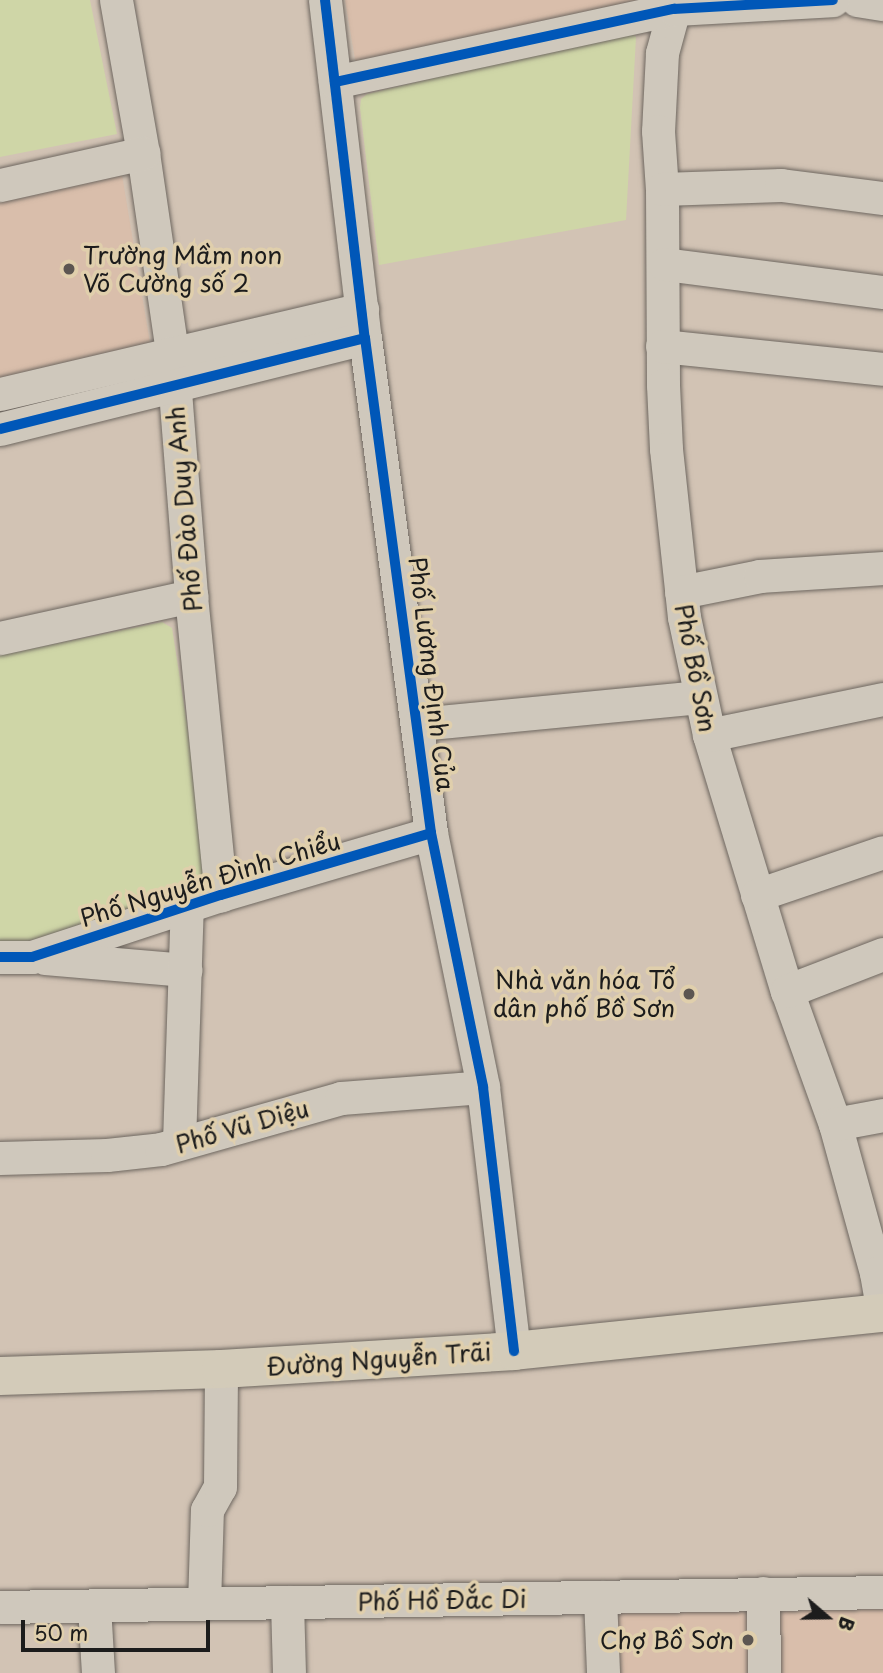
<!DOCTYPE html>
<html>
<head>
<meta charset="utf-8">
<style>
  body { margin:0 }
  #map { position:relative; width:883px; height:1673px; overflow:hidden; background:#d2c3b4; font-family:"Playpen Sans",sans-serif }
  div>[style] { position:absolute }
  .built>* { inset:0; background:#d9beab }
  .green>* { inset:0; background:#cfd6a7 }
  .roads { filter:drop-shadow(0 0 2px #6e6760) drop-shadow(0 0 2px #6e6760) }
  .minor>* { height:33px; margin:-16.5px; padding:0 16.5px; transform-origin:16.5px; border-radius:16.5px; background:#cfc8bc }
  .highway>* { height:38px; margin:-19px; padding:0 19px; transform-origin:19px; border-radius:19px; background:#d3cbb9 }
  .cycleway>* { height:10px; margin:-5px; padding:0 5px; transform-origin:5px; border-radius:5px; background:#0057b8 }
  .dots>* { width:19px; height:19px; translate:-50% -50%; box-sizing:border-box; border:4px solid #e0cfac; border-radius:50% }
  span { translate:-50% -50%; white-space:nowrap; text-align:center; line-height:1.15; -webkit-text-stroke:7px #e0cfac; paint-order:stroke }
  .poi-label { font-size:24px; color:#1c1c1c }
  .left { translate:0 -50%; text-align:left }
  .right { translate:-100% -50%; text-align:right }
  .street-label { font-size:24px; color:#1c1c1c }
  .north { position:absolute; left:792px; top:1582px; width:70px; height:70px; -webkit-text-stroke:5px #e0cfac; paint-order:stroke; rotate:110deg; font-size:19px; font-weight:700; line-height:28px; text-align:center; color:#1c1c1c }
  .north::after { content:''; display:block; margin:auto; width:24px; height:32px; background:#1c1c1c; clip-path:polygon(50% 0,100% 100%,50% 72%,0 100%) }
  .scale { position:absolute; left:21px; top:1620px; width:189px; height:32px; box-sizing:border-box; border:4px solid #1c1c1c; border-top:0; padding-left:9px; font-size:21px; line-height:24px; white-space:nowrap; color:#1c1c1c; -webkit-text-stroke:5px #e0cfac; paint-order:stroke }
</style>
</head>
<body>
<div id="map">
  <div class="built">
    <div style="clip-path:polygon(345px 0,649px 0,356px 65px)"></div>
    <div style="clip-path:polygon(121px 169px,150px 343px,0 379px,0 196px)"></div>
    <div style="clip-path:polygon(883px 1602px,883px 1673px,614px 1673px,611px 1606px)"></div>
  </div>
  <div class="green">
    <div style="clip-path:polygon(0 0,90px 0,117px 134px,0 157px)"></div>
    <div style="clip-path:polygon(629px 31px,636px 37px,626px 220px,379px 265px,360px 108px,361px 99px,367px 94px)"></div>
    <div style="clip-path:polygon(162px 622px,172px 628px,210px 869px,199px 888px,0 950px,0 655px)"></div>
  </div>
  <div class="roads">
    <div class="minor">
      <div style="left:116px;top:0;width:155px;rotate:80deg"></div>
      <div style="left:143px;top:153px;width:202px;rotate:81.7deg"></div>
      <div style="left:172px;top:353px;width:244px;rotate:85.5deg"></div>
      <div style="left:191px;top:596px;width:301px;rotate:84.3deg"></div>
      <div style="left:325px;top:0;width:340px;rotate:83.3deg"></div>
      <div style="left:365px;top:338px;width:499px;rotate:82.4deg"></div>
      <div style="left:431px;top:833px;width:259px;rotate:78.4deg"></div>
      <div style="left:483px;top:1087px;width:266px;rotate:83.3deg"></div>
      <div style="left:671px;top:0;width:9px;rotate:72deg"></div>
      <div style="left:674px;top:9px;width:46px;rotate:105.3deg"></div>
      <div style="left:662px;top:53px;width:78px;rotate:92.9deg"></div>
      <div style="left:658px;top:131px;width:58px;rotate:86.1deg"></div>
      <div style="left:662px;top:189px;width:196px;rotate:89.7deg"></div>
      <div style="left:663px;top:385px;width:64px;rotate:87.3deg"></div>
      <div style="left:666px;top:449px;width:169px;rotate:83.9deg"></div>
      <div style="left:684px;top:617px;width:121px;rotate:78deg"></div>
      <div style="left:709px;top:735px;width:268px;rotate:73.1deg"></div>
      <div style="left:787px;top:991px;width:141px;rotate:70.2deg"></div>
      <div style="left:835px;top:1124px;width:155px;rotate:74.6deg"></div>
      <div style="left:876px;top:1273px;width:40px;rotate:80deg"></div>
      <div style="left:857px;top:0;width:26px;rotate:9deg"></div>
      <div style="left:335px;top:82px;width:347px;rotate:-12.2deg"></div>
      <div style="left:674px;top:9px;width:159px;rotate:-3.2deg"></div>
      <div style="left:0;top:185px;width:147px;rotate:-12.6deg"></div>
      <div style="left:662px;top:189px;width:119px;rotate:-1.9deg"></div>
      <div style="left:781px;top:185px;width:103px;rotate:7.3deg"></div>
      <div style="left:664px;top:264px;width:221px;rotate:7.3deg"></div>
      <div style="left:662px;top:346px;width:222px;rotate:5.9deg"></div>
      <div style="left:0;top:394px;width:372px;rotate:-13.2deg"></div>
      <div style="left:0;top:429px;width:376px;rotate:-14deg"></div>
      <div style="left:681px;top:592px;width:81px;rotate:-11.4deg"></div>
      <div style="left:760px;top:576px;width:123px;rotate:-3.7deg"></div>
      <div style="left:0;top:638px;width:196px;rotate:-12.4deg"></div>
      <div style="left:419px;top:724px;width:282px;rotate:-5.5deg"></div>
      <div style="left:709px;top:735px;width:178px;rotate:-11.7deg"></div>
      <div style="left:757px;top:895px;width:133px;rotate:-18.8deg"></div>
      <div style="left:0;top:957px;width:32px"></div>
      <div style="left:32px;top:957px;width:199px;rotate:-18.2deg"></div>
      <div style="left:221px;top:895px;width:219px;rotate:-16.4deg"></div>
      <div style="left:45px;top:958px;width:141px;rotate:4.9deg"></div>
      <div style="left:787px;top:991px;width:103px;rotate:-21.1deg"></div>
      <div style="left:835px;top:1124px;width:49px;rotate:-10.6deg"></div>
      <div style="left:179px;top:1142px;width:237px;rotate:-88.1deg"></div>
      <div style="left:0;top:1158px;width:107px;rotate:-1.6deg"></div>
      <div style="left:107px;top:1155px;width:54px;rotate:-6.3deg"></div>
      <div style="left:161px;top:1149px;width:187px;rotate:-15.8deg"></div>
      <div style="left:341px;top:1098px;width:142px;rotate:-4.4deg"></div>
      <div style="left:763px;top:1593px;width:80px;rotate:89.3deg"></div>
      <div style="left:600px;top:1597px;width:76px;rotate:87.7deg"></div>
      <div style="left:287px;top:1602px;width:71px;rotate:88.4deg"></div>
      <div style="left:204px;top:1604px;width:94px;rotate:-88.2deg"></div>
      <div style="left:207px;top:1510px;width:26px;rotate:-61deg"></div>
      <div style="left:220px;top:1487px;width:118px;rotate:-89.5deg"></div>
      <div style="left:94px;top:1606px;width:67px;rotate:86.6deg"></div>
      <div style="left:0;top:1607px;width:883px;rotate:-0.97deg"></div>
    </div>
    <div class="highway">
      <div style="left:0;top:1376px;width:221px;rotate:-1.8deg"></div>
      <div style="left:221px;top:1369px;width:294px;rotate:-3.5deg"></div>
      <div style="left:514px;top:1351px;width:371px;rotate:-5.9deg"></div>
    </div>
  </div>
  <div class="cycleway">
    <div style="left:325px;top:0;width:340px;rotate:83.3deg"></div>
    <div style="left:365px;top:338px;width:499px;rotate:82.4deg"></div>
    <div style="left:431px;top:833px;width:259px;rotate:78.4deg"></div>
    <div style="left:483px;top:1087px;width:266px;rotate:83.3deg"></div>
    <div style="left:335px;top:82px;width:347px;rotate:-12.2deg"></div>
    <div style="left:674px;top:9px;width:159px;rotate:-3.2deg"></div>
    <div style="left:0;top:429px;width:376px;rotate:-14deg"></div>
    <div style="left:0;top:957px;width:32px"></div>
    <div style="left:32px;top:957px;width:199px;rotate:-18.2deg"></div>
    <div style="left:221px;top:895px;width:219px;rotate:-16.4deg"></div>
  </div>
  <div class="dots">
    <div style="left:69px;top:269px;background:#5c5651"></div>
    <div style="left:689px;top:994px;background:#5c5651"></div>
    <div style="left:748px;top:1640px;background:#5c5651"></div>
  </div>
  <div class="poi-label">
    <span class="left" style="left:83px;top:269px">Trường Mầm non<br>Võ Cường số 2</span>
    <span class="right" style="left:675px;top:994px">Nhà văn hóa Tổ<br>dân phố Bồ Sơn</span>
    <span class="right" style="left:734px;top:1640px">Chợ Bồ Sơn</span>
  </div>
  <div class="street-label">
    <span style="left:184px;top:509px;rotate:-95deg">Phố Đào Duy Anh</span>
    <span style="left:696px;top:668px;rotate:79deg">Phố Bồ Sơn</span>
    <span style="left:432px;top:674px;rotate:83deg">Phố Lương Định Của</span>
    <span style="left:210px;top:879px;rotate:-17deg">Phố Nguyễn Đình Chiểu</span>
    <span style="left:242px;top:1126px;rotate:-16deg">Phố Vũ Diệu</span>
    <span style="left:379px;top:1359px;rotate:-4deg">Đường Nguyễn Trãi</span>
    <span style="left:442px;top:1600px;rotate:-1deg">Phố Hồ Đắc Di</span>
  </div>
  <div class="north">B</div>
  <div class="scale">50 m</div>
</div>
</body>
</html>
